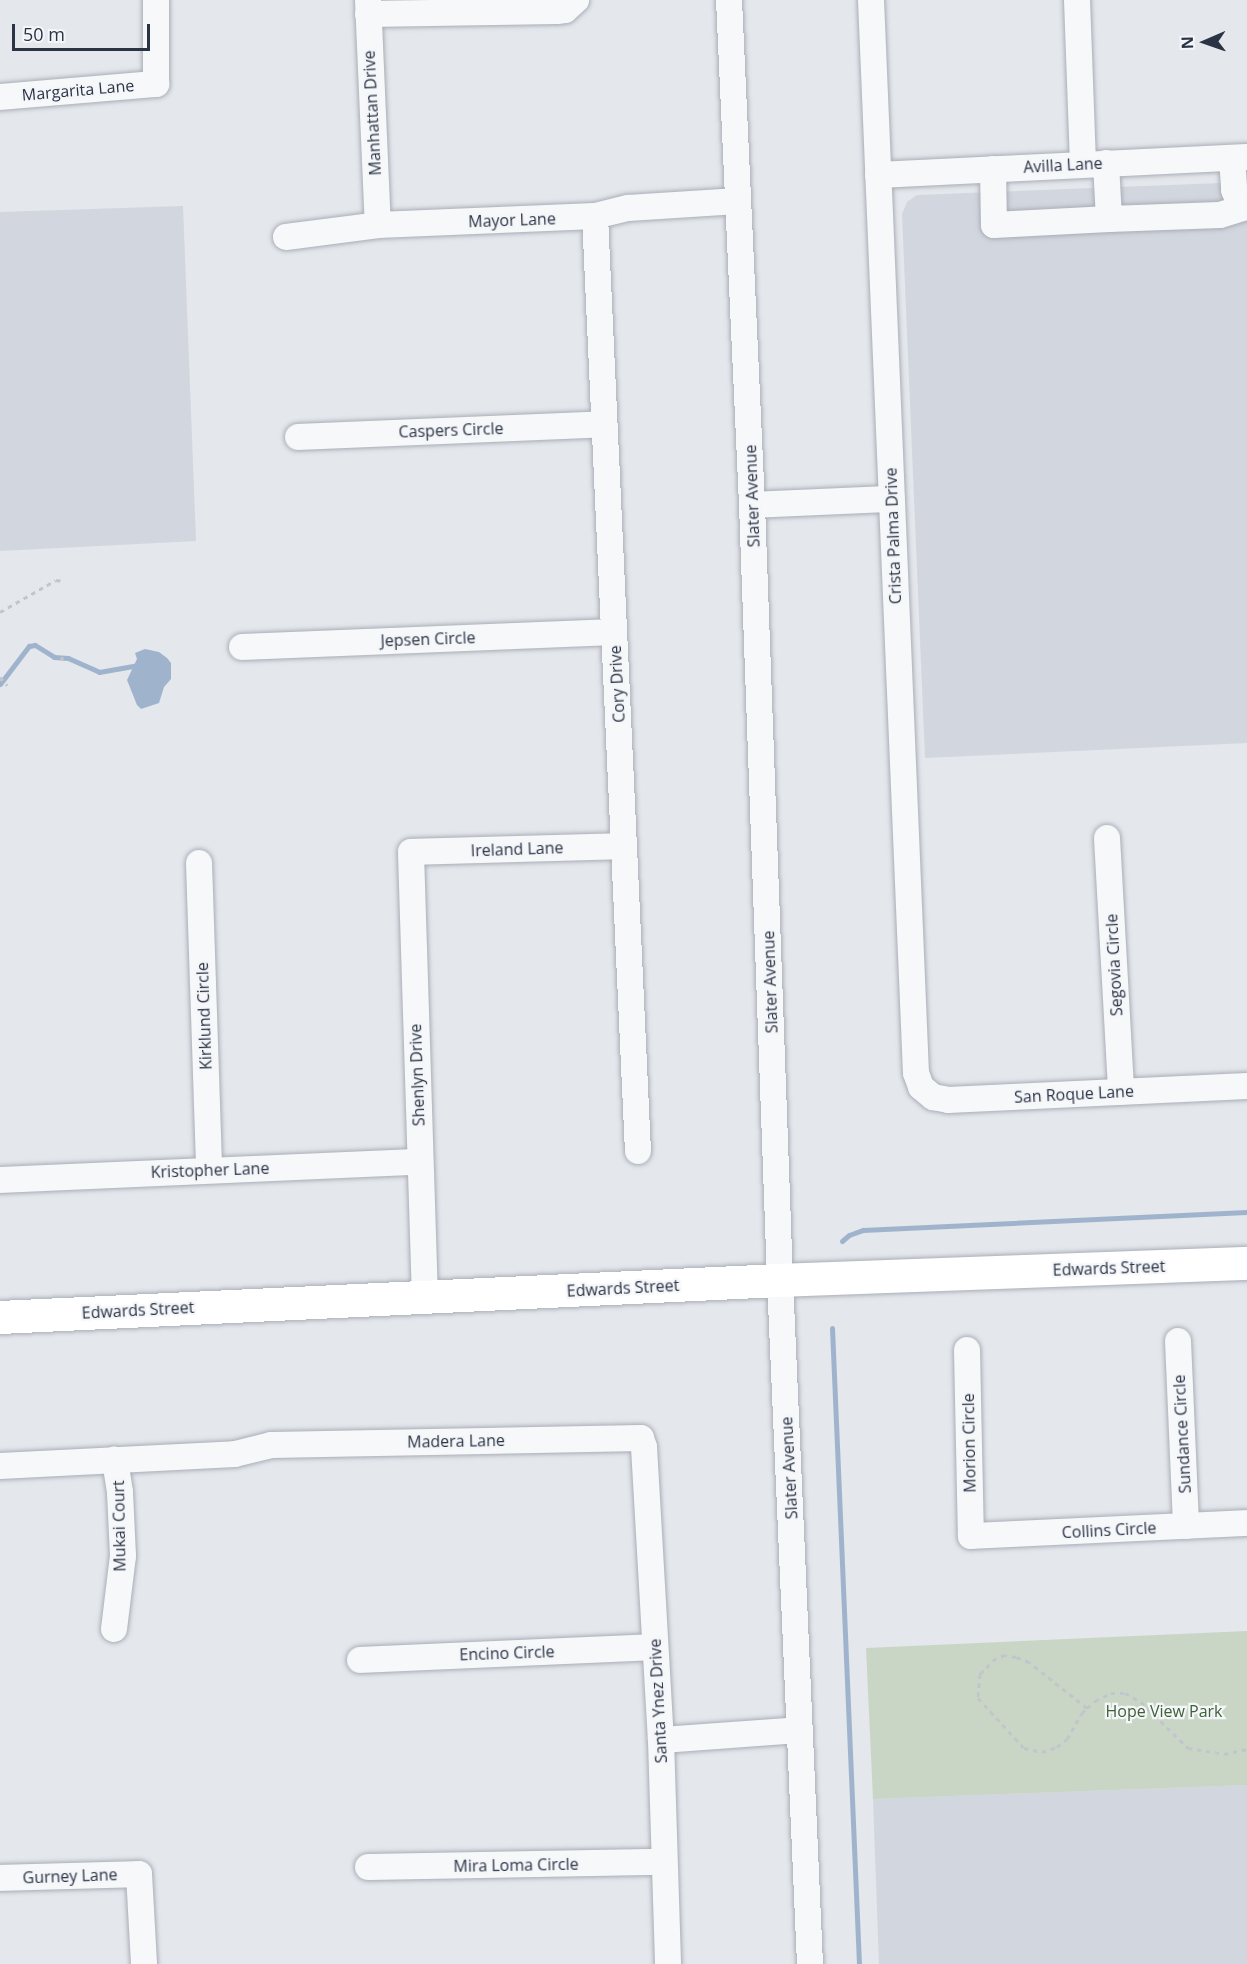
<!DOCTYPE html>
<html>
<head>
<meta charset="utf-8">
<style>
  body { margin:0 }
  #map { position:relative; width:1247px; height:1964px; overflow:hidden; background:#e4e7ec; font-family:"Open Sans",sans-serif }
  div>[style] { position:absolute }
  .built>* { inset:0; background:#d2d6de }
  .green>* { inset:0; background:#c9d6c5 }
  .water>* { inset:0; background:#9fb4cc }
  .stream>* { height:5px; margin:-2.5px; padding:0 2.5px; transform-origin:2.5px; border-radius:2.5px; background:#9fb4cc }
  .path>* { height:3px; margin-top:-1.5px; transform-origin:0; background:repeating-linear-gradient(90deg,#c2c5cb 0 4.5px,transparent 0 9px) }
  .roads { filter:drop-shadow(0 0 2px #a9aeb7) drop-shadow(0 0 2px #a9aeb7) }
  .minor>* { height:26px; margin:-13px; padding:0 13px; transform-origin:13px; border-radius:13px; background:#f7f8fa }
  .major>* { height:33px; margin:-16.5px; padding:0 16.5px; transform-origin:16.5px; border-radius:16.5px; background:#fff }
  span { translate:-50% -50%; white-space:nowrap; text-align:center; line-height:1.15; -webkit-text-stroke:4.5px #f4f6f9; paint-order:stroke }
  .street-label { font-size:16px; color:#2b3445 }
  .park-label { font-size:16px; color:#3f6138 }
  .north { position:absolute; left:1175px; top:12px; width:60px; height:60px; -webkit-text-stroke:4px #f4f6f9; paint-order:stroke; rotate:268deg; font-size:16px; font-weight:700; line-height:24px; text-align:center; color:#2b3445 }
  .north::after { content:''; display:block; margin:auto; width:21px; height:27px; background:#2b3445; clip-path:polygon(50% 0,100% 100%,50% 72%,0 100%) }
  .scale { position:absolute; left:12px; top:24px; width:138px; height:27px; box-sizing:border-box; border:3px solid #2b3445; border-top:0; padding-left:8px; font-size:18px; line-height:21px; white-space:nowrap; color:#2b3445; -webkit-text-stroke:4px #f4f6f9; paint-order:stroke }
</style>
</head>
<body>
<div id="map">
  <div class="built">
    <div style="clip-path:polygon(1247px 182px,1247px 743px,925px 758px,902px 214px,907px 202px,917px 195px)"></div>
    <div style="clip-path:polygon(183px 206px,196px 541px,0 551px,0 212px)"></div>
    <div style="clip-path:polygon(1247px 1785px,1247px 1964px,879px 1964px,873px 1799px)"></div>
  </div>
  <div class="green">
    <div style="clip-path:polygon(1247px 1631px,1247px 1785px,873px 1799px,866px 1648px)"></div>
  </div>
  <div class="water">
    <div style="clip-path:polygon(145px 649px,159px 652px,167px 658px,171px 663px,171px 679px,164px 687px,159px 703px,141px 709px,137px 705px,127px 680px,137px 659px,135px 653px)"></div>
  </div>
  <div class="stream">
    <div style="left:0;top:684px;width:48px;rotate:-52.7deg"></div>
    <div style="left:29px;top:646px;width:6px;rotate:-9deg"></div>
    <div style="left:35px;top:645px;width:22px;rotate:32deg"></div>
    <div style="left:54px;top:657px;width:14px;rotate:4deg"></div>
    <div style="left:68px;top:658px;width:34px;rotate:24deg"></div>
    <div style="left:99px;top:672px;width:36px;rotate:-10deg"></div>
    <div style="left:842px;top:1241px;width:9px;rotate:-41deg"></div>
    <div style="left:849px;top:1235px;width:15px;rotate:-20deg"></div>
    <div style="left:863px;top:1230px;width:384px;rotate:-2.7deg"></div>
    <div style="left:832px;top:1328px;width:637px;rotate:87.57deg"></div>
  </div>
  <div class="path">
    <div style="left:0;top:612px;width:64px;rotate:-29.7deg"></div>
    <div style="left:56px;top:580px;width:6px;rotate:9deg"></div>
    <div style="left:62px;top:661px;width:9px;rotate:-90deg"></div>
    <div style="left:0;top:677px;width:11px;rotate:49deg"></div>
    <div style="left:1087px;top:1708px;width:74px;rotate:-141.6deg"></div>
    <div style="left:1029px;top:1662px;width:14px;rotate:-159deg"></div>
    <div style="left:1016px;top:1657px;width:11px;rotate:-170deg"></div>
    <div style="left:1005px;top:1655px;width:9px;rotate:162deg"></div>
    <div style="left:996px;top:1658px;width:23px;rotate:135deg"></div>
    <div style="left:980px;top:1674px;width:24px;rotate:95deg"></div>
    <div style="left:978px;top:1698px;width:68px;rotate:47.4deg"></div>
    <div style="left:1024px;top:1748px;width:18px;rotate:13deg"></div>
    <div style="left:1042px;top:1752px;width:16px;rotate:-18deg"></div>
    <div style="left:1057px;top:1747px;width:13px;rotate:-39deg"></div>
    <div style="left:1067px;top:1739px;width:30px;rotate:-60deg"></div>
    <div style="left:1082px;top:1713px;width:7px;rotate:-45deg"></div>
    <div style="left:1087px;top:1708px;width:11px;rotate:-41deg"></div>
    <div style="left:1095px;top:1701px;width:18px;rotate:-27deg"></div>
    <div style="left:1111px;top:1693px;width:14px"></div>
    <div style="left:1125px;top:1693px;width:18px;rotate:29deg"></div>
    <div style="left:1141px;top:1702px;width:66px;rotate:44.4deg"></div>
    <div style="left:1188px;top:1748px;width:36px;rotate:9deg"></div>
    <div style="left:1224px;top:1754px;width:24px;rotate:-12deg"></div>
  </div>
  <div class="roads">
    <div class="minor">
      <div style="left:368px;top:0;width:225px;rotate:87.5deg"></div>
      <div style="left:729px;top:0;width:506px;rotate:87.39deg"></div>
      <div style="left:752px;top:505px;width:776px;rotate:87.93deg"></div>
      <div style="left:780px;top:1280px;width:685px;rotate:87.49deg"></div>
      <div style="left:871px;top:0;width:1074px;rotate:87.6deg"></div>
      <div style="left:916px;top:1073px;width:15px;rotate:70deg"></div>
      <div style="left:921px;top:1087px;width:16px;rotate:40deg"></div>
      <div style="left:933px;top:1097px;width:15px;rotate:11deg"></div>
      <div style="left:948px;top:1100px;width:299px;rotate:-2.7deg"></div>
      <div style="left:1077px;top:0;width:164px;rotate:87.9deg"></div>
      <div style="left:368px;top:14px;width:189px;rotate:-0.9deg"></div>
      <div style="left:557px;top:11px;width:8px;rotate:-7deg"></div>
      <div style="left:565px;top:10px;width:15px;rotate:-42deg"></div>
      <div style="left:0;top:97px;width:157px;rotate:-4.8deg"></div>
      <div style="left:156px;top:84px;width:84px;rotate:-90deg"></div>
      <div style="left:1232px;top:158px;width:32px;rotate:86deg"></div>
      <div style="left:1234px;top:190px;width:11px;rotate:68deg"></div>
      <div style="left:1238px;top:200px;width:11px;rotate:38deg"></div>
      <div style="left:993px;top:169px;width:56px;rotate:89deg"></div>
      <div style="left:994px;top:225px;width:115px;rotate:-3deg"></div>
      <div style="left:1109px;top:219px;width:56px;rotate:-93.1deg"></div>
      <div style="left:878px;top:175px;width:369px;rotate:-2.8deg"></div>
      <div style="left:595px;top:216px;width:936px;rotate:87.37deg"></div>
      <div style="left:1109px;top:219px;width:111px;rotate:-2.1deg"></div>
      <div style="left:1220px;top:215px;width:27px;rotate:-17deg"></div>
      <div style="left:286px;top:237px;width:93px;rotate:-7.4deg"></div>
      <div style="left:378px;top:225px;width:217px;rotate:-2.4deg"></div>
      <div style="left:595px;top:216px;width:34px;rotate:-14deg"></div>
      <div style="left:628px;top:208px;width:110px;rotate:-3.6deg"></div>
      <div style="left:298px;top:437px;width:306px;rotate:-2.4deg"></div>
      <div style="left:752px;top:505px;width:140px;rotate:-2.5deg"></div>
      <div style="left:242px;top:647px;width:372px;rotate:-2.3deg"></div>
      <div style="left:1107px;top:838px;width:254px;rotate:86.8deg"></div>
      <div style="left:199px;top:863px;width:307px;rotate:88.1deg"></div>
      <div style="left:0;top:1180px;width:420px;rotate:-2.5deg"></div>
      <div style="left:425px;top:1299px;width:447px;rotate:-91.8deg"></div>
      <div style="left:411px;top:852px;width:213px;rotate:-1.6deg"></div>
      <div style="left:1178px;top:1341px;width:185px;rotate:87.5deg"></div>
      <div style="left:967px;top:1350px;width:186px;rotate:88.8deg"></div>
      <div style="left:971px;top:1536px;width:276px;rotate:-2.7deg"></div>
      <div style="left:0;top:1466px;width:235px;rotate:-2.9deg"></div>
      <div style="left:235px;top:1454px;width:37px;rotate:-14deg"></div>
      <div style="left:271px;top:1445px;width:370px;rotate:-1.1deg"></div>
      <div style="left:641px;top:1438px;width:9px;rotate:72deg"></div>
      <div style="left:644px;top:1447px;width:293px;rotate:86.7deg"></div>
      <div style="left:661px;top:1740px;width:224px;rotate:88.2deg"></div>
      <div style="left:114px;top:1629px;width:74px;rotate:-83deg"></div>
      <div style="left:123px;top:1556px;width:64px;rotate:-92.7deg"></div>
      <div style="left:120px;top:1492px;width:33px;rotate:-99deg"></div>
      <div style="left:360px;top:1660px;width:295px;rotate:-2.5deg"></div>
      <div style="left:661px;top:1740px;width:139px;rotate:-4.1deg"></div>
      <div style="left:368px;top:1867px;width:296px;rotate:-1deg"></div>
      <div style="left:0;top:1878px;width:139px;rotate:-1.6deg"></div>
      <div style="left:139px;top:1874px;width:90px;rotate:86.8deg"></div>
    </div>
    <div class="major">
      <div style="left:0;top:1317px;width:781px;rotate:-2.72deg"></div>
      <div style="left:780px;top:1280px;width:467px;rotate:-2.1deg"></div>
    </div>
  </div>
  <div class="street-label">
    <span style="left:78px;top:90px;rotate:-5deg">Margarita Lane</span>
    <span style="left:372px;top:113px;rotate:-93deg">Manhattan Drive</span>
    <span style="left:1063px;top:165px;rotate:-3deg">Avilla Lane</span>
    <span style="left:512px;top:220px;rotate:-2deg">Mayor Lane</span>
    <span style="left:451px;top:430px;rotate:-2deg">Caspers Circle</span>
    <span style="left:752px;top:496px;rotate:-92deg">Slater Avenue</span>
    <span style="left:893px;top:536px;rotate:-92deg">Crista Palma Drive</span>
    <span style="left:428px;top:639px;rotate:-2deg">Jepsen Circle</span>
    <span style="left:617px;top:684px;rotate:-93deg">Cory Drive</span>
    <span style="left:517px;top:849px;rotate:-2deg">Ireland Lane</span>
    <span style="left:1114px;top:965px;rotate:-93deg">Segovia Circle</span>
    <span style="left:770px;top:982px;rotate:-92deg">Slater Avenue</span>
    <span style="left:204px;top:1016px;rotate:-92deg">Kirklund Circle</span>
    <span style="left:417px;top:1075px;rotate:-92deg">Shenlyn Drive</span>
    <span style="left:1074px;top:1094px;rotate:-3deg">San Roque Lane</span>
    <span style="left:210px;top:1170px;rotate:-2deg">Kristopher Lane</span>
    <span style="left:1109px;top:1268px;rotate:-2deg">Edwards Street</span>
    <span style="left:623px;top:1288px;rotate:-3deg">Edwards Street</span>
    <span style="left:138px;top:1310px;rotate:-3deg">Edwards Street</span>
    <span style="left:1182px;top:1434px;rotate:-93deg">Sundance Circle</span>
    <span style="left:456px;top:1441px;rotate:-1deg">Madera Lane</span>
    <span style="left:969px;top:1443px;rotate:-91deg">Morion Circle</span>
    <span style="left:789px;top:1468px;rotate:-93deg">Slater Avenue</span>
    <span style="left:119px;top:1526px;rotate:-91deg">Mukai Court</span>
    <span style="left:1109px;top:1530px;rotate:-3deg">Collins Circle</span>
    <span style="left:507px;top:1653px;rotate:-2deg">Encino Circle</span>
    <span style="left:658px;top:1701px;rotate:-93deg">Santa Ynez Drive</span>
    <span style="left:516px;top:1865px;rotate:-1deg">Mira Loma Circle</span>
    <span style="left:70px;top:1876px;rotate:-2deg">Gurney Lane</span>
  </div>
  <div class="park-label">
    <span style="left:1164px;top:1711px">Hope View Park</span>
  </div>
  <div class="north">N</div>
  <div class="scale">50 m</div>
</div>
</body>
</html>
